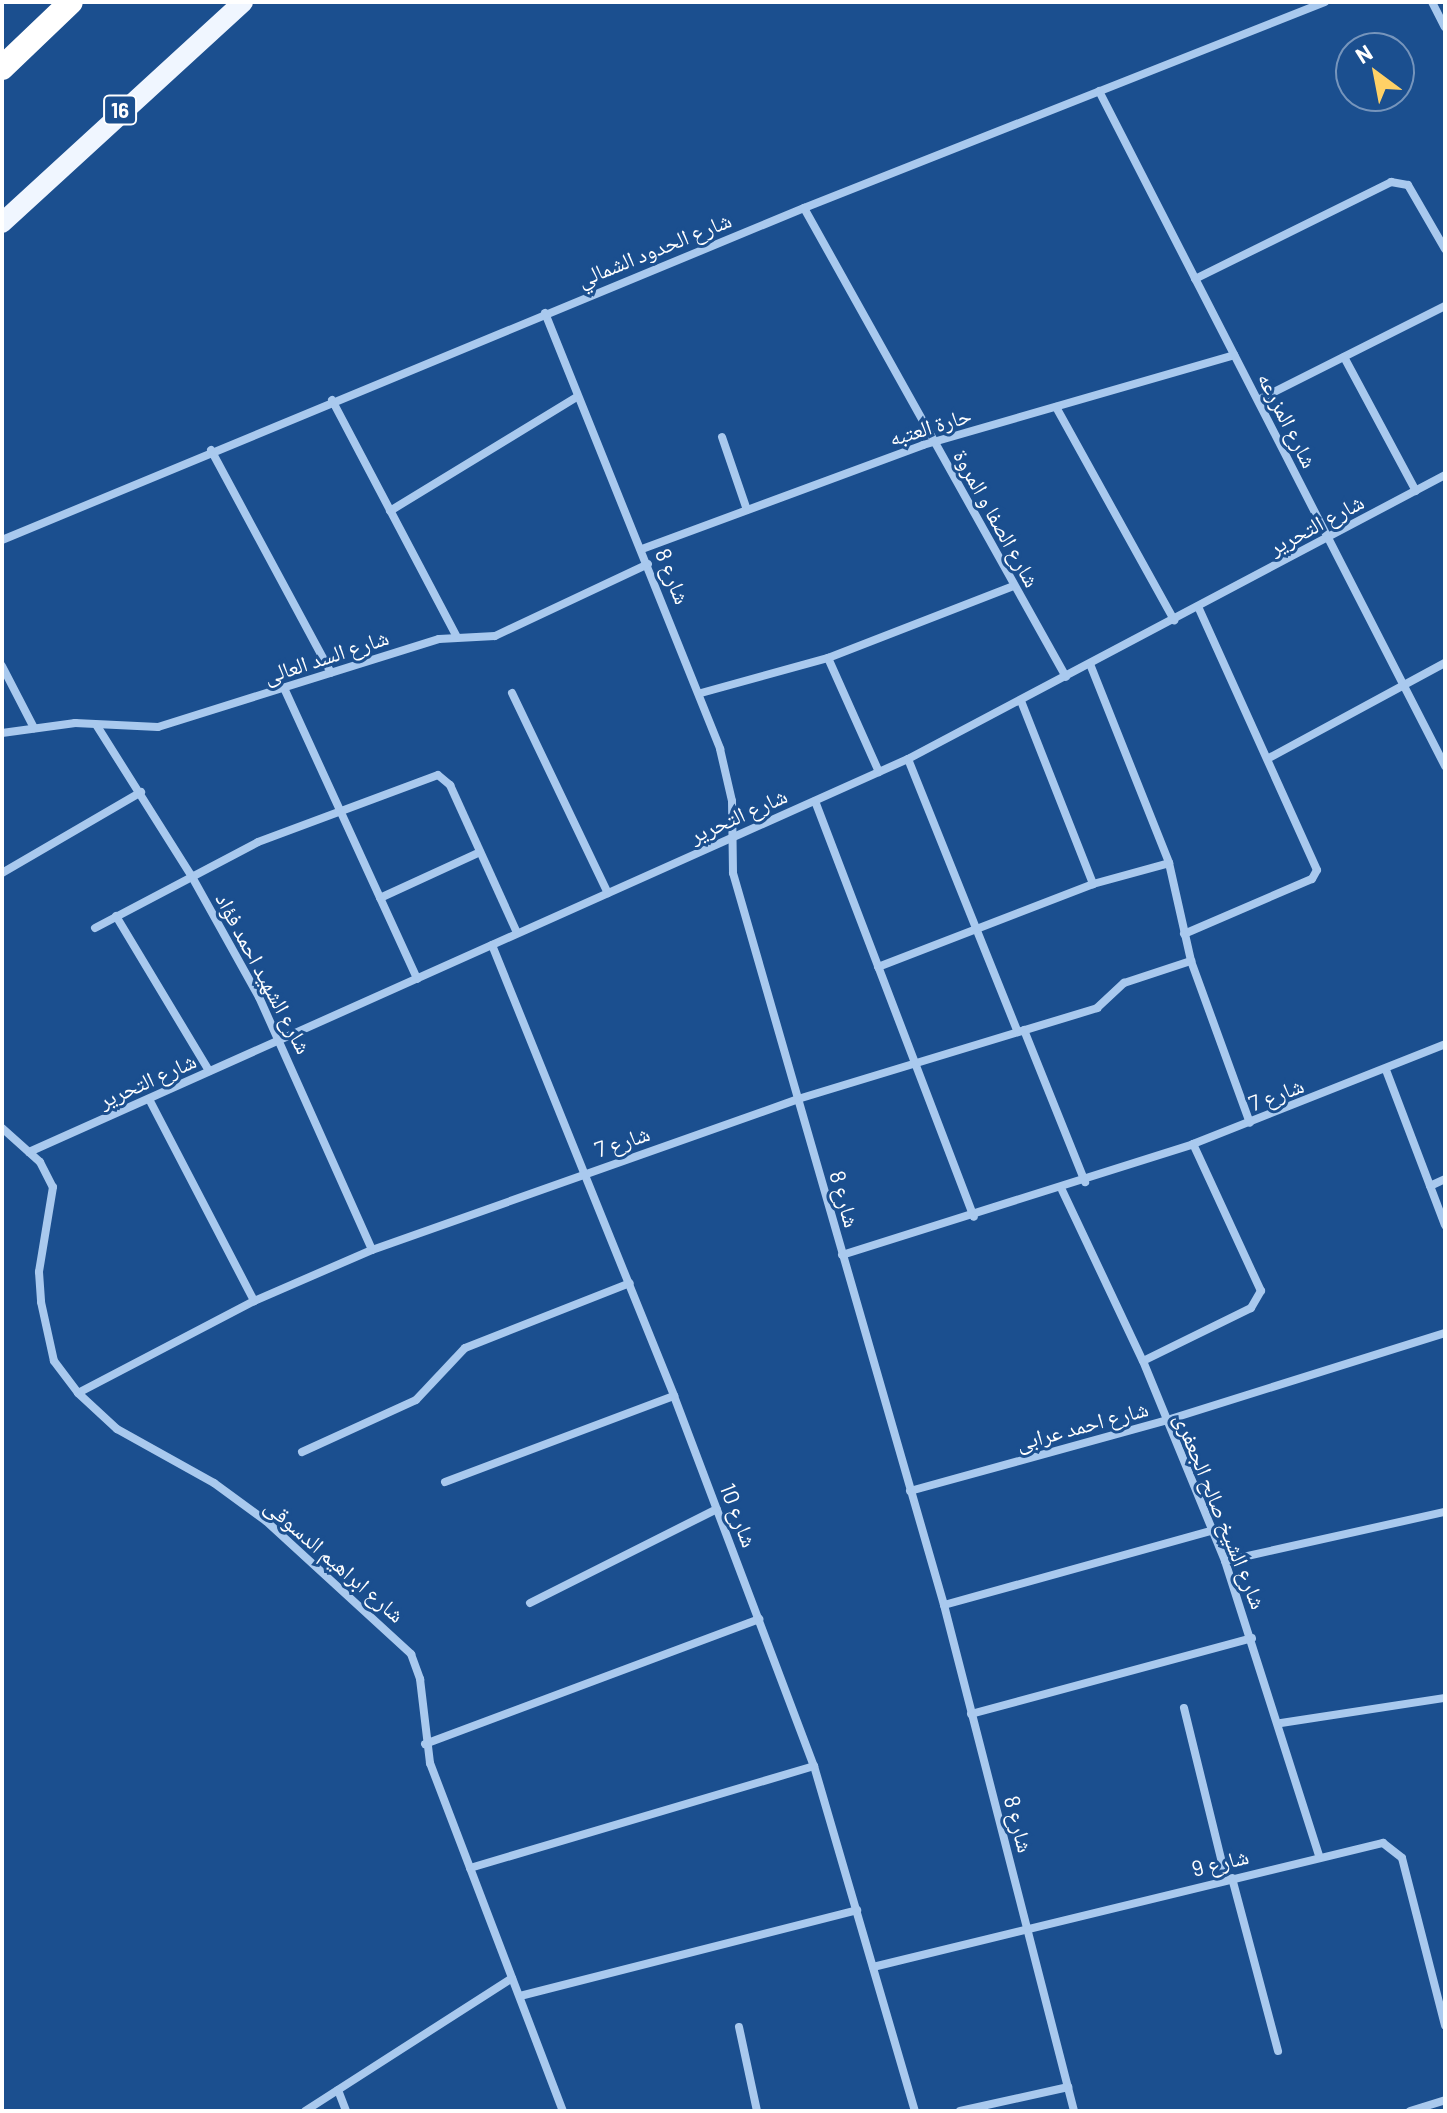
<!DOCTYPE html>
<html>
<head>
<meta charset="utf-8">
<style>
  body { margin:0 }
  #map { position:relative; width:1447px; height:2113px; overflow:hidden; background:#1b4f8f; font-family:Barlow,"Noto Naskh Arabic",sans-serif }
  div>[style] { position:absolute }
  .minor>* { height:8px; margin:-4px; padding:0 4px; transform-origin:4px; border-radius:4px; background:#a9c9ee }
  .primary>* { height:20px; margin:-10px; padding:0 10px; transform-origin:10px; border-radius:10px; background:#f0f6ff }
  .motorway>* { height:24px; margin:-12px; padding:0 12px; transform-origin:12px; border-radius:12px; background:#fff }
  span { translate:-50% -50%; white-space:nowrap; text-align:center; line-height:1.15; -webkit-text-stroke:6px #1b4f8f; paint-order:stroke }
  .shield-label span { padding:2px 6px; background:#1b4f8f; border:2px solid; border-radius:6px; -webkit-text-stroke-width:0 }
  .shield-label { font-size:20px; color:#fff; font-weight:700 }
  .street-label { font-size:22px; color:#fff }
  .frame { position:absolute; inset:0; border:4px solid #fff; pointer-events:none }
  .north { position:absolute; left:1335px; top:32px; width:80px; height:80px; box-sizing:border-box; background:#1b4f8f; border:2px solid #7695bc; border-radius:50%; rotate:328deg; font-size:22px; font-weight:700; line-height:32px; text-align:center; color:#fff }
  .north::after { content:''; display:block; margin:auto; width:28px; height:36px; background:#ffd166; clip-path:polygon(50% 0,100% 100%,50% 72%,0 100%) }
</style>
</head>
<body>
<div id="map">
  <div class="minor">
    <div style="left:1432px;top:2px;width:28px;rotate:63deg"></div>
    <div style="left:1099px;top:91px;width:759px;rotate:62.86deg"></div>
    <div style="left:804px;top:208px;width:537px;rotate:60.81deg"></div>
    <div style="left:1195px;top:279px;width:219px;rotate:-26.3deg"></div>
    <div style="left:1391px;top:182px;width:17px;rotate:10deg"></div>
    <div style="left:1408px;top:185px;width:74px;rotate:60deg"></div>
    <div style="left:545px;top:313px;width:470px;rotate:68.1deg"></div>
    <div style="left:720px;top:749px;width:53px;rotate:77deg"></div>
    <div style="left:732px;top:801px;width:72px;rotate:89.2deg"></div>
    <div style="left:733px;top:873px;width:762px;rotate:73.92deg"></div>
    <div style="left:944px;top:1605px;width:522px;rotate:75.59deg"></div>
    <div style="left:1344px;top:357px;width:152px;rotate:61.8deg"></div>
    <div style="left:332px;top:400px;width:268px;rotate:62.2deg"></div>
    <div style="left:1258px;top:400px;width:209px;rotate:-26.7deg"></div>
    <div style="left:1056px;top:407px;width:244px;rotate:61deg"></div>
    <div style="left:722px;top:437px;width:77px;rotate:71.1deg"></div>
    <div style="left:211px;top:450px;width:253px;rotate:61.7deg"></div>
    <div style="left:390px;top:511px;width:219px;rotate:-31.4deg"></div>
    <div style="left:2px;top:540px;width:868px;rotate:-22.49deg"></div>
    <div style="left:804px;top:208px;width:560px;rotate:-21.57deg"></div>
    <div style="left:642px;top:549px;width:300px;rotate:-20.3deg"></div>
    <div style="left:923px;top:445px;width:324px;rotate:-16.1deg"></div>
    <div style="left:828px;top:658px;width:125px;rotate:65.9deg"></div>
    <div style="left:1090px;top:664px;width:214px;rotate:68.3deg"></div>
    <div style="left:1169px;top:863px;width:100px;rotate:77.3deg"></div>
    <div style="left:1191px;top:961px;width:172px;rotate:70deg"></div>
    <div style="left:2px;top:666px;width:70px;rotate:62.7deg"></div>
    <div style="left:284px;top:688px;width:320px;rotate:65.4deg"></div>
    <div style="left:512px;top:693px;width:222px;rotate:64.4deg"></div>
    <div style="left:701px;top:693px;width:132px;rotate:-15.4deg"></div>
    <div style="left:828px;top:658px;width:199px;rotate:-21.2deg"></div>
    <div style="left:1021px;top:701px;width:197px;rotate:68.5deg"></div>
    <div style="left:97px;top:726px;width:176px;rotate:57.8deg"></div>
    <div style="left:191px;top:875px;width:140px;rotate:60.9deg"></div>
    <div style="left:259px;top:997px;width:277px;rotate:65.9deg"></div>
    <div style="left:2px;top:733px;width:74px;rotate:-7.8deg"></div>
    <div style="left:75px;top:723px;width:83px;rotate:2.8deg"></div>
    <div style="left:158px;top:727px;width:294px;rotate:-17.4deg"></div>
    <div style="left:439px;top:639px;width:56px;rotate:-3.1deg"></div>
    <div style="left:495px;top:636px;width:169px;rotate:-25.2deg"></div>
    <div style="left:1269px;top:758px;width:200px;rotate:-28.4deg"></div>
    <div style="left:908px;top:759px;width:294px;rotate:68.1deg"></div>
    <div style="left:815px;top:801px;width:445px;rotate:69.1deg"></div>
    <div style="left:2px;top:873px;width:161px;rotate:-30.2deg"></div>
    <div style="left:380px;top:898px;width:110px;rotate:-24.7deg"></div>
    <div style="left:116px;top:916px;width:181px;rotate:59deg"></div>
    <div style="left:95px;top:928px;width:184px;rotate:-27.8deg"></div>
    <div style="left:258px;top:842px;width:192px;rotate:-20.4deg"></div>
    <div style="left:438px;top:775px;width:16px;rotate:40deg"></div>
    <div style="left:450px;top:785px;width:162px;rotate:65.6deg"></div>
    <div style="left:1184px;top:934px;width:139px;rotate:-23.3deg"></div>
    <div style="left:1312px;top:879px;width:10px;rotate:-61deg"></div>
    <div style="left:1317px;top:870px;width:289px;rotate:-114.3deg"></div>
    <div style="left:492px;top:945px;width:486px;rotate:68deg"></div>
    <div style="left:674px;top:1396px;width:396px;rotate:69.3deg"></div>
    <div style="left:814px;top:1766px;width:359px;rotate:73.7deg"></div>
    <div style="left:878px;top:967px;width:230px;rotate:-21.1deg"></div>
    <div style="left:1093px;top:884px;width:79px;rotate:-15.4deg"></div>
    <div style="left:1024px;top:1030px;width:164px;rotate:68.1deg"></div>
    <div style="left:1386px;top:1070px;width:166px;rotate:69.2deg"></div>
    <div style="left:149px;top:1099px;width:228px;rotate:62.5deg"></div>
    <div style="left:2px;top:1128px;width:51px;rotate:41.8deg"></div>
    <div style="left:40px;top:1162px;width:28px;rotate:63deg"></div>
    <div style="left:53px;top:1187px;width:86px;rotate:99.4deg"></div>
    <div style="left:39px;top:1272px;width:30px;rotate:86deg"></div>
    <div style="left:41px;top:1302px;width:60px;rotate:77.6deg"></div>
    <div style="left:54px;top:1361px;width:40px;rotate:53deg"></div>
    <div style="left:78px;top:1393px;width:53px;rotate:42.7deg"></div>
    <div style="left:117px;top:1429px;width:111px;rotate:29.1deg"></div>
    <div style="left:214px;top:1483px;width:64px;rotate:36.2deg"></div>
    <div style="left:266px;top:1521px;width:197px;rotate:42.5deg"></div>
    <div style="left:411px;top:1654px;width:27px;rotate:70deg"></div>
    <div style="left:420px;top:1679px;width:85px;rotate:83.2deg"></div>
    <div style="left:430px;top:1763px;width:373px;rotate:69.1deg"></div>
    <div style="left:29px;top:1152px;width:963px;rotate:-24.09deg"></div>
    <div style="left:908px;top:759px;width:607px;rotate:-27.87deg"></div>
    <div style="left:1430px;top:1186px;width:17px;rotate:-25deg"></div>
    <div style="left:1062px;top:1190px;width:189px;rotate:64.7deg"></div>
    <div style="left:1143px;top:1361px;width:216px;rotate:67.7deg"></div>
    <div style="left:1225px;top:1561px;width:310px;rotate:72.3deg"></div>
    <div style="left:842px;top:1255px;width:368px;rotate:-17.5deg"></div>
    <div style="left:1193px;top:1144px;width:271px;rotate:-21.6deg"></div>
    <div style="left:1143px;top:1361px;width:120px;rotate:-26.1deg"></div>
    <div style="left:1251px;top:1308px;width:20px;rotate:-60deg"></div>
    <div style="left:1261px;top:1291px;width:162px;rotate:-114.8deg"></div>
    <div style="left:78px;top:1393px;width:199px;rotate:-27.6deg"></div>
    <div style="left:254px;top:1301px;width:129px;rotate:-23.4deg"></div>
    <div style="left:372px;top:1250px;width:452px;rotate:-19.5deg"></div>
    <div style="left:798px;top:1099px;width:313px;rotate:-16.9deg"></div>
    <div style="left:1097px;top:1008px;width:37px;rotate:-43deg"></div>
    <div style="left:1124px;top:983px;width:71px;rotate:-18.2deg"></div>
    <div style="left:302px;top:1452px;width:125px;rotate:-24.5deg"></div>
    <div style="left:416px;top:1400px;width:71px;rotate:-46.7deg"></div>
    <div style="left:465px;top:1348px;width:177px;rotate:-21.5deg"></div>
    <div style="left:445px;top:1482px;width:245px;rotate:-20.6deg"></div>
    <div style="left:910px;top:1491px;width:263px;rotate:-15.4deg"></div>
    <div style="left:1164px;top:1421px;width:294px;rotate:-17.4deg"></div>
    <div style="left:1225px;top:1561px;width:225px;rotate:-12.6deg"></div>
    <div style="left:530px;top:1603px;width:209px;rotate:-26.7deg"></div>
    <div style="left:944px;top:1605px;width:277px;rotate:-15.5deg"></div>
    <div style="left:1184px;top:1708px;width:176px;rotate:76.2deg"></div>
    <div style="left:971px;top:1714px;width:291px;rotate:-15.1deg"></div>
    <div style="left:1281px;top:1723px;width:166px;rotate:-8.7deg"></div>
    <div style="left:425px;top:1744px;width:357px;rotate:-20.5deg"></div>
    <div style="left:470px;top:1868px;width:359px;rotate:-16.5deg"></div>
    <div style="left:1232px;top:1878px;width:179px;rotate:75.1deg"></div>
    <div style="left:873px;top:1967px;width:525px;rotate:-13.67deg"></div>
    <div style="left:1383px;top:1843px;width:24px;rotate:38deg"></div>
    <div style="left:1402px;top:1858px;width:173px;rotate:75.6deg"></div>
    <div style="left:520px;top:1996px;width:348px;rotate:-14.3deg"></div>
    <div style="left:739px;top:2027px;width:86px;rotate:77.9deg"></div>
    <div style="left:338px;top:2090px;width:22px;rotate:69deg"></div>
    <div style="left:305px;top:2111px;width:246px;rotate:-32.7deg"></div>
    <div style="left:960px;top:2111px;width:111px;rotate:-12.5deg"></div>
    <div style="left:1410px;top:2111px;width:37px;rotate:-17deg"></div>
  </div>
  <div class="primary">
    <div style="left:2px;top:223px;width:327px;rotate:-42.5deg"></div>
  </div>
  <div class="motorway">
    <div style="left:2px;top:68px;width:95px;rotate:-43.7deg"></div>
  </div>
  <div class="shield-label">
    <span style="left:120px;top:110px">16</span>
  </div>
  <div class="street-label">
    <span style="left:654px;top:249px;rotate:-22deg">شارع الحدود الشمالي</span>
    <span style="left:1288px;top:420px;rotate:63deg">شارع المزرعه</span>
    <span style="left:930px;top:426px;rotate:-17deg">حارة العتبه</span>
    <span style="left:997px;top:518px;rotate:61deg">شارع الصفا و المروة</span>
    <span style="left:1316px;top:524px;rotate:-28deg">شارع التحرير</span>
    <span style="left:673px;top:576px;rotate:68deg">شارع 8</span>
    <span style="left:326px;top:656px;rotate:-18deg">شارع السد العالى</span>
    <span style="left:738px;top:815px;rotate:-24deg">شارع التحرير</span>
    <span style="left:264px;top:973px;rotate:62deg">شارع الشهيد احمد فؤاد</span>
    <span style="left:147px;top:1080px;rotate:-24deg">شارع التحرير</span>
    <span style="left:1276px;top:1094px;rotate:-21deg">شارع 7</span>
    <span style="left:622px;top:1141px;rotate:-19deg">شارع 7</span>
    <span style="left:845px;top:1199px;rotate:74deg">شارع 8</span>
    <span style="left:1082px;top:1425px;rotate:-15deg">شارع احمد عرابى</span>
    <span style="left:1221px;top:1511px;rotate:68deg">شارع الشيخ صالح الجعفرى</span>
    <span style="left:739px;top:1515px;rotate:69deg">شارع 10</span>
    <span style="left:335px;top:1560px;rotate:41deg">شارع ابراهيم الدسوقى</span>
    <span style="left:1019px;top:1824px;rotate:75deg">شارع 8</span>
    <span style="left:1220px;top:1862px;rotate:-14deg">شارع 9</span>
  </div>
  <div class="frame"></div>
  <div class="north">N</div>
</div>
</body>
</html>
